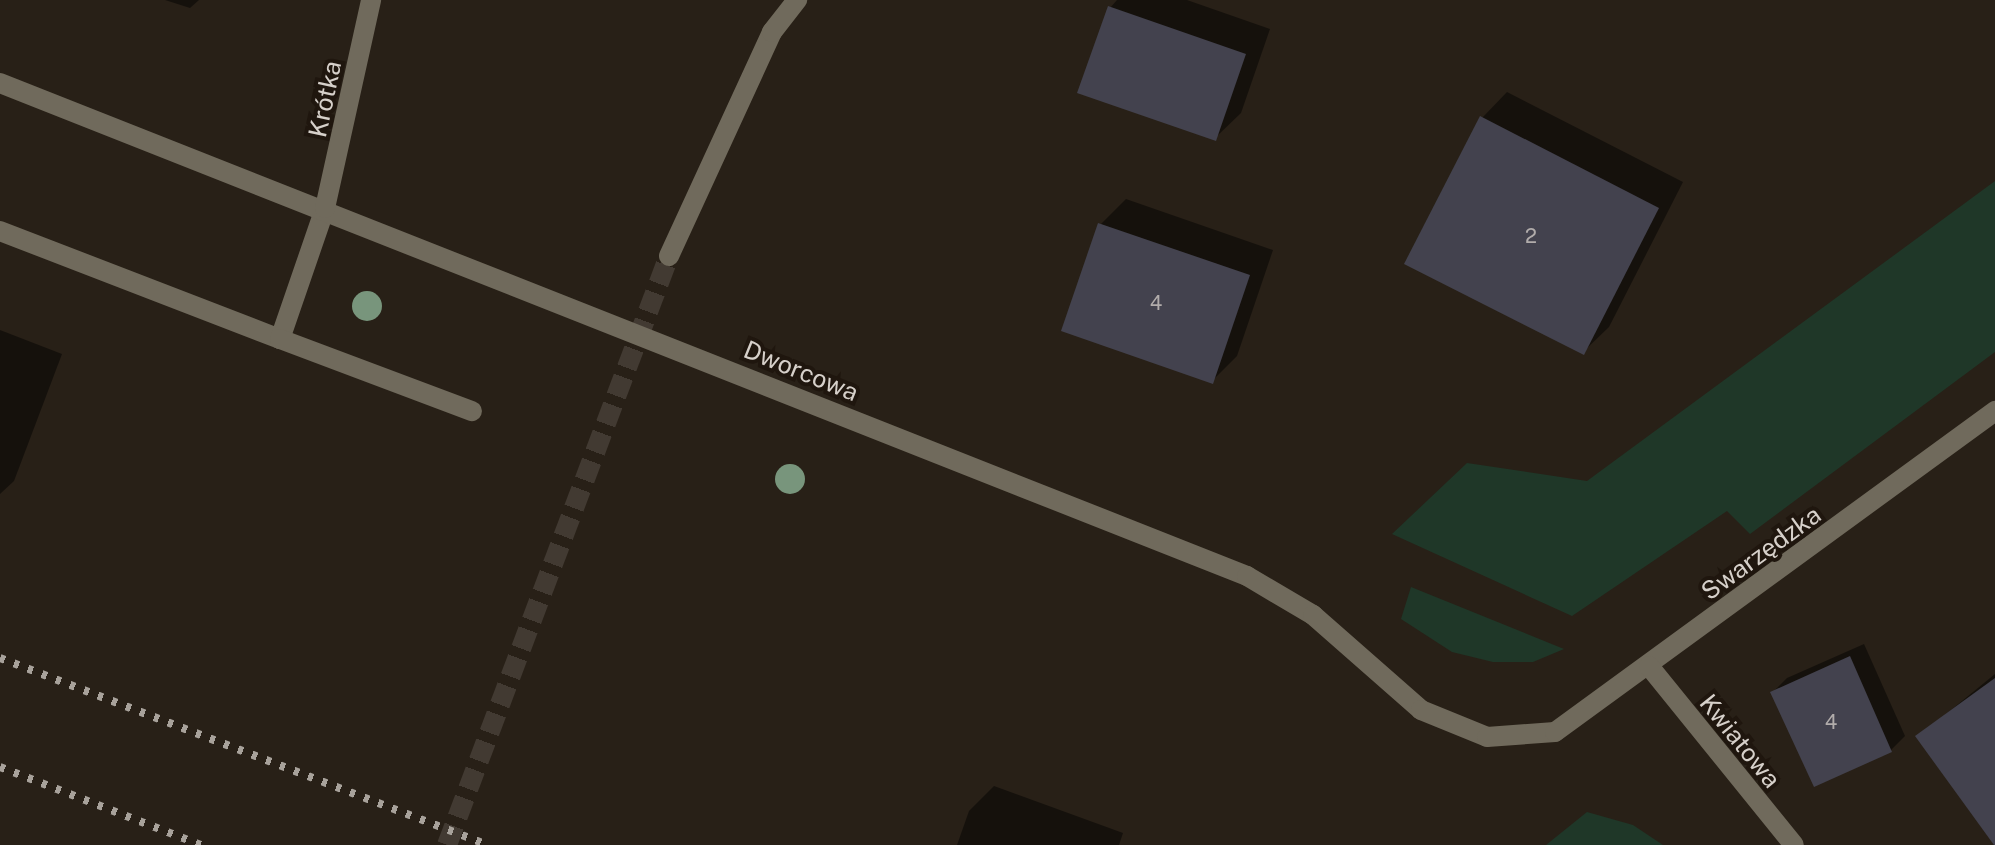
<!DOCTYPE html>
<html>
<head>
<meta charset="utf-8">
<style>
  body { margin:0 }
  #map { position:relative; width:1995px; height:845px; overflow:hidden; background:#282017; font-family:"Public Sans",sans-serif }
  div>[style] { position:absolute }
  .green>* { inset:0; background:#1f3728 }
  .shadow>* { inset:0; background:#0007 }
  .building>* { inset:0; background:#43424e }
  .tertiary-tunnel>* { height:20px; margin-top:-10px; transform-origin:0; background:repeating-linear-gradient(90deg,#423a32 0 20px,transparent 0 30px) }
  .service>* { height:20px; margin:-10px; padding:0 10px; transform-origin:10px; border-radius:10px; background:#706a5c }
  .minor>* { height:20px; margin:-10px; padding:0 10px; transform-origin:10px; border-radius:10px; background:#706a5c }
  .tertiary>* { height:20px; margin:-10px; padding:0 10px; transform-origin:10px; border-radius:10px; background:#706a5c }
  .rail>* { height:8px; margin-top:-4px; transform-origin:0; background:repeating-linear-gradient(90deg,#a8a29b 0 5px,transparent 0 15px) }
  .trees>* { width:30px; height:30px; margin:-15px; border-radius:50%; background:#78957c }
  span { translate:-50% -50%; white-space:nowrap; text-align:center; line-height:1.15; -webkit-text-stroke:8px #1f160e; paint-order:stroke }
  .number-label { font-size:20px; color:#b1acab }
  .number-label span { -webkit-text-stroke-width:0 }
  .street-label { font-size:25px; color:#d6d0ca }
</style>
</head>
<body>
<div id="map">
  <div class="green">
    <div style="clip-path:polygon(1995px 181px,1995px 352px,1750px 534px,1727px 511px,1572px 616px,1392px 534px,1467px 463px,1587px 481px)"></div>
    <div style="clip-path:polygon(1411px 587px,1564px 649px,1533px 662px,1493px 662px,1452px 652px,1401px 619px)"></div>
    <div style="clip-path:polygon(1587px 812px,1633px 825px,1663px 845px,1546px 845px)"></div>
  </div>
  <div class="shadow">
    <div style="clip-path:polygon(165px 0,199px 0,190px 8px)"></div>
    <div style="clip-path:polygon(1117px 0,1187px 0,1270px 29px,1241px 113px,1215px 138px,1110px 8px)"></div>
    <div style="clip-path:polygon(1507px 92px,1683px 182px,1609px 327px,1583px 352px,1482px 118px)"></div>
    <div style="clip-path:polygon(1126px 199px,1273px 250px,1237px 356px,1212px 381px,1101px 224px)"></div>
    <div style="clip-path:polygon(0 330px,62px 354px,14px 481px,0 494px)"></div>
    <div style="clip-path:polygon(1864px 644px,1905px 736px,1891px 750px,1773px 692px,1787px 678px)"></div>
    <div style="clip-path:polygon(1995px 674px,1995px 841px,1918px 737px)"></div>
    <div style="clip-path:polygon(994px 786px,1123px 833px,1119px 845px,957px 845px,969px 811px)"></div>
  </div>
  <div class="building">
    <div style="clip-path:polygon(1108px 6px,1246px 54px,1216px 141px,1077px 93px)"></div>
    <div style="clip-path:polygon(1480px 116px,1659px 208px,1584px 355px,1404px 264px)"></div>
    <div style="clip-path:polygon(1098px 223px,1250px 275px,1213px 384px,1061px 331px)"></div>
    <div style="clip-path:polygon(1850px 656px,1892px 752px,1814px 787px,1770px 692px)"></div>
    <div style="clip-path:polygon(1995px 678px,1995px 845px,1994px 845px,1915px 736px)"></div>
  </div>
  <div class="tertiary-tunnel">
    <div style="left:447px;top:845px;width:629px;rotate:-69.35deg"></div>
  </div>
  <div class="service">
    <div style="left:0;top:231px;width:300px;rotate:21.1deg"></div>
    <div style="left:280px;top:339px;width:139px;rotate:-71deg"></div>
    <div style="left:280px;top:339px;width:205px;rotate:20.6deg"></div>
  </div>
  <div class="minor">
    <div style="left:0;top:83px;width:1341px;rotate:21.57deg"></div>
    <div style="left:1247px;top:576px;width:77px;rotate:30.6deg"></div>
    <div style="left:1313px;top:615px;width:144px;rotate:41.3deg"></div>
    <div style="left:1421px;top:710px;width:71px;rotate:22.2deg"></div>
    <div style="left:1487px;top:737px;width:68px;rotate:-4.2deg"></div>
    <div style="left:1555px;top:732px;width:545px;rotate:-36.11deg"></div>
    <div style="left:325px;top:208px;width:213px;rotate:-77.5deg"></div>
    <div style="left:1649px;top:666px;width:230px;rotate:51deg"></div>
  </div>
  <div class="tertiary">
    <div style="left:669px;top:256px;width:247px;rotate:-65.3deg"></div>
    <div style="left:772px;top:32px;width:41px;rotate:-52deg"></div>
  </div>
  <div class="rail">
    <div style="left:0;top:658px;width:523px;rotate:20.97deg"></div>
    <div style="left:0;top:767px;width:216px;rotate:21.2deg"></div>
  </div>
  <div class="trees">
    <div style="left:367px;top:306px"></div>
    <div style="left:790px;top:479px"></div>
  </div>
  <div class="number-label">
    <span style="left:1531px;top:236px">2</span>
    <span style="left:1156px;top:303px">4</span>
    <span style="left:1831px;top:722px">4</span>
  </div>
  <div class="street-label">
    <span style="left:325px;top:99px;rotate:-78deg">Krótka</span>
    <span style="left:801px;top:371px;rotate:22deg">Dworcowa</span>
    <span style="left:1761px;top:553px;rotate:-36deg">Swarzędzka</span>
    <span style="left:1740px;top:741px;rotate:51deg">Kwiatowa</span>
  </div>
</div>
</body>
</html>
